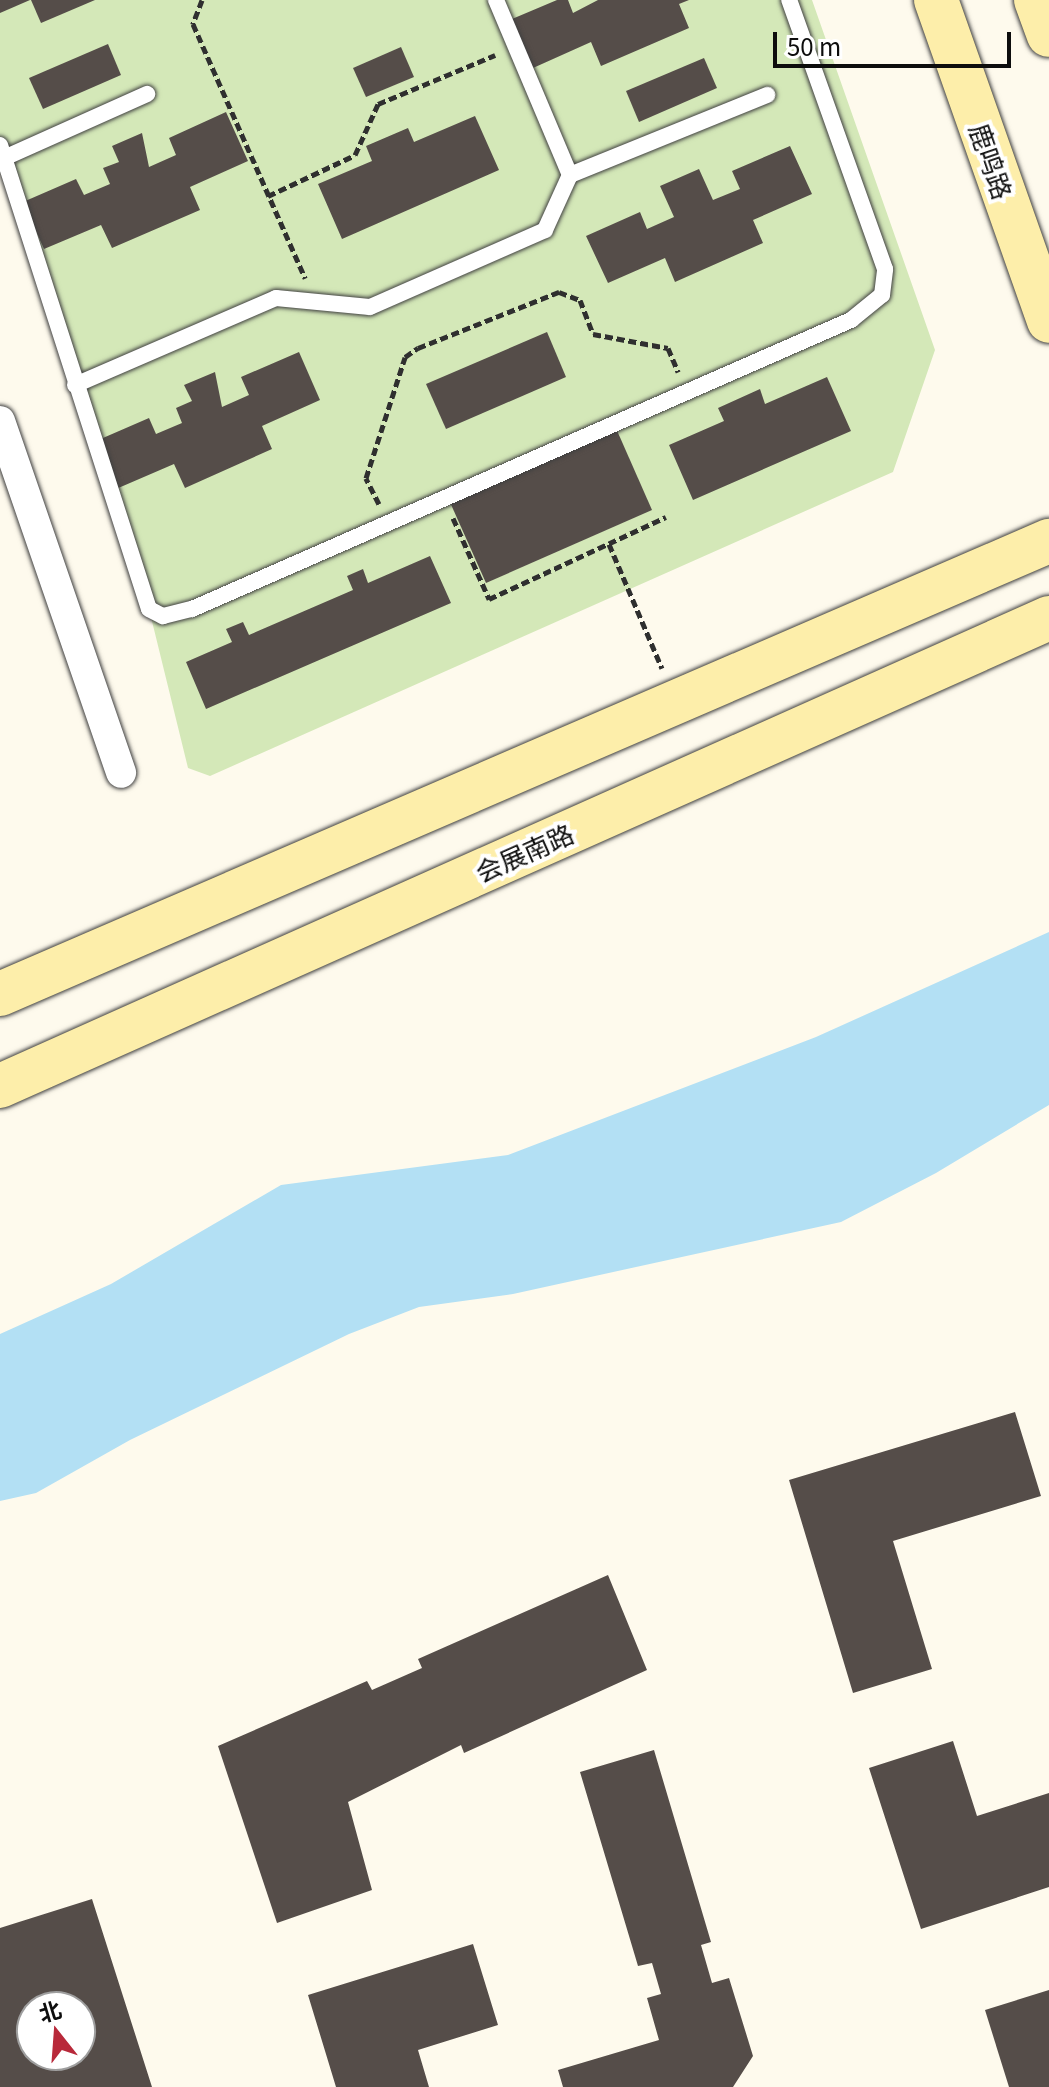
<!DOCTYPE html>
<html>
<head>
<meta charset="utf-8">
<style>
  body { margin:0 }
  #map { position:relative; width:1049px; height:2087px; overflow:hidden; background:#fefaed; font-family:Georgia,"Noto Sans SC",serif }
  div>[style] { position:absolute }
  .green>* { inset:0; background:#d4e8b8 }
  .water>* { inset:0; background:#b3e0f4 }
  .building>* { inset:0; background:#554d49 }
  .path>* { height:5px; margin-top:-2.5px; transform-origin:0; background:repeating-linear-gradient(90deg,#2f2f2f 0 8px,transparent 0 12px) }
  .roads { filter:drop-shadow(0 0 2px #404040) drop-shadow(0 0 2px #404040) }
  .service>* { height:16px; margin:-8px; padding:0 8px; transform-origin:8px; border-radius:8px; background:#fff }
  .minor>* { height:30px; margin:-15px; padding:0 15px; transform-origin:15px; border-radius:15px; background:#fff }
  .secondary>* { height:44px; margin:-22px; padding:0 22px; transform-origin:22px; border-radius:22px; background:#fdeeaa }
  span { translate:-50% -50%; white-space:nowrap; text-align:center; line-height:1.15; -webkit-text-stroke:8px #fff; paint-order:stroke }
  .street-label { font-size:26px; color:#0d0d0d }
  .north { position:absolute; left:16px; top:1991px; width:80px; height:80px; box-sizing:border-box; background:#fff; border:2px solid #9e9e9e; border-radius:50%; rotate:343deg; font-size:22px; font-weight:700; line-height:32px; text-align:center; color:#0d0d0d }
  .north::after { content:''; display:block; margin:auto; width:28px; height:36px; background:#b8293a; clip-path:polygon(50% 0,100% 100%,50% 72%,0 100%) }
  .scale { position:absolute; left:773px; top:32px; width:238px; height:36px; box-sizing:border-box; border:4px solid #0d0d0d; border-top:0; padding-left:10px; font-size:24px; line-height:28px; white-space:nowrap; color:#0d0d0d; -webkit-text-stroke:6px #fff; paint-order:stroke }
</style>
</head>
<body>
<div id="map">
  <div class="green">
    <div style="clip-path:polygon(0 0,812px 0,935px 350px,893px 472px,210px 776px,188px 768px,149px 609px,0 145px)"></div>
  </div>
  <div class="water">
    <div style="clip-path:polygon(1049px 932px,1049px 1105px,936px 1173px,841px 1222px,513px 1294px,419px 1307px,349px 1334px,130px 1440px,36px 1493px,0 1501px,0 1334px,111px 1284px,281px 1185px,508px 1155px,816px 1037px)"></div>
  </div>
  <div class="building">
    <div style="clip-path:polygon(0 0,30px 0,0 13px)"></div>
    <div style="clip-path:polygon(31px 0,95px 0,41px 23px)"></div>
    <div style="clip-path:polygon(557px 0,568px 0,573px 13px,598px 0,689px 0,679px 4px,689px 28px,601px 66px,591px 42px,533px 68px,512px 19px)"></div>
    <div style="clip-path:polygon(108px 44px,121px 75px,43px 109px,29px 78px)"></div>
    <div style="clip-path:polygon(401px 47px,414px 77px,366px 97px,353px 68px)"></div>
    <div style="clip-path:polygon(704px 58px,717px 88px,639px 122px,626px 91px)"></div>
    <div style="clip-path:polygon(226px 112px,248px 161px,190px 187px,200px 210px,112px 248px,101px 225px,44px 249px,23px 202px,76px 179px,84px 195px,110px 184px,103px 168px,119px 162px,112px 146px,142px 133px,149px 167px,176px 155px,169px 138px)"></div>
    <div style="clip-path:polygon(475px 116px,499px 170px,342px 239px,318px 184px,372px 161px,366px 146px,408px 128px,414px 142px)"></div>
    <div style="clip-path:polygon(790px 146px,812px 194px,753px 220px,763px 243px,675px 282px,665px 258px,608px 283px,586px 236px,640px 212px,647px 229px,674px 217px,660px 186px,699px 169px,713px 200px,740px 189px,732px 171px)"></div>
    <div style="clip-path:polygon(547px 332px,566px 377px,446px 429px,426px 384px)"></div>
    <div style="clip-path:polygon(299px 352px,320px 400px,262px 426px,272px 449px,185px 488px,174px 464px,116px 489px,96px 441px,149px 418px,156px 434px,182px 423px,176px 408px,192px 401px,184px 385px,215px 372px,222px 407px,249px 395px,241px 377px)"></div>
    <div style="clip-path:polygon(827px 377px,851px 431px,693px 500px,669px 445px,724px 421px,718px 408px,760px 389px,765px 404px)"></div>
    <div style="clip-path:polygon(615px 426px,652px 510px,486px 583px,449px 500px)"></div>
    <div style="clip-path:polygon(430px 556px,451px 603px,206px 709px,186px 662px,232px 642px,226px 629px,243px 622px,249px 635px,353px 590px,347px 576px,363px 569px,368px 583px)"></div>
    <div style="clip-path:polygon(1015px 1412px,1041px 1496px,893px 1541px,932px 1669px,853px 1693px,789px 1480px)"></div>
    <div style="clip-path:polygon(608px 1575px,647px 1670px,464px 1753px,461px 1745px,348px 1802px,372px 1890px,277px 1923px,218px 1746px,367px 1681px,372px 1690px,422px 1668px,418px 1659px)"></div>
    <div style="clip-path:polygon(953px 1741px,977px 1816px,1049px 1793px,1049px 1887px,921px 1929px,869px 1768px)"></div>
    <div style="clip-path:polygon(654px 1750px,711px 1942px,701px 1945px,712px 1983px,729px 1978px,753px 2056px,733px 2087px,563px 2087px,558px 2070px,659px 2040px,647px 1998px,661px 1994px,652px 1963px,638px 1966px,580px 1772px)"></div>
    <div style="clip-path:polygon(evenodd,92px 1899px,152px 2087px,0 2087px,0 1928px,92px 1899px,32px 2007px,80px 2007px,80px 2055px,32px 2055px,32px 2007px)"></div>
    <div style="clip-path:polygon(473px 1944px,498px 2025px,418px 2050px,429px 2087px,336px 2087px,308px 1995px)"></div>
    <div style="clip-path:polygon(1049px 1990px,1049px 2087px,1009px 2087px,985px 2010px)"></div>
  </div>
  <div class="path">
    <div style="left:202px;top:0;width:26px;rotate:111deg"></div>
    <div style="left:193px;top:24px;width:278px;rotate:66.2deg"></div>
    <div style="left:268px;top:196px;width:96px;rotate:-25.2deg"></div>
    <div style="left:355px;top:155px;width:56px;rotate:-65.7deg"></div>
    <div style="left:378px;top:104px;width:127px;rotate:-22.7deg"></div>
    <div style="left:379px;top:504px;width:29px;rotate:-117deg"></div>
    <div style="left:366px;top:478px;width:127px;rotate:-72.1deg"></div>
    <div style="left:405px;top:357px;width:16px;rotate:-35deg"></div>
    <div style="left:418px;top:348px;width:152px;rotate:-21.7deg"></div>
    <div style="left:559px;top:292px;width:22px;rotate:21deg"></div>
    <div style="left:580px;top:300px;width:36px;rotate:69deg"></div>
    <div style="left:593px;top:334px;width:76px;rotate:10.6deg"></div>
    <div style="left:668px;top:348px;width:26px;rotate:67deg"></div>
    <div style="left:453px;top:518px;width:89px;rotate:66deg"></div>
    <div style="left:489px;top:599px;width:195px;rotate:-24.9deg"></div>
    <div style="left:609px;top:544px;width:135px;rotate:66.9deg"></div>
  </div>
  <div class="roads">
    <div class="service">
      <div style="left:496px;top:0;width:190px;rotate:67.1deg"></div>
      <div style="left:0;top:145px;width:487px;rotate:72.2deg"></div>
      <div style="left:149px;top:609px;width:16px;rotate:27deg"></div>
      <div style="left:163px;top:616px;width:30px;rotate:-14deg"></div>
      <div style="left:192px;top:609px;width:720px;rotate:-23.68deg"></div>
      <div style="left:851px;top:320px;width:40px;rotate:-39deg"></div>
      <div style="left:882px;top:295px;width:26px;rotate:-83deg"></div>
      <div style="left:885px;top:269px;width:286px;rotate:-109.6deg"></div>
      <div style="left:4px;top:158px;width:157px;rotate:-24.1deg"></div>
      <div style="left:75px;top:385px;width:219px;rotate:-23.4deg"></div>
      <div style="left:276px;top:298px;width:94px;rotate:5.5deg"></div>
      <div style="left:370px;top:307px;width:191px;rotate:-23.7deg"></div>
      <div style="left:545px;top:230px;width:60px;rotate:-65.6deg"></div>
      <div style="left:570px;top:175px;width:213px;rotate:-22.1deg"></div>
    </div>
    <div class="minor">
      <div style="left:0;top:421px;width:372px;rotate:71deg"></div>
    </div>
    <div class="secondary">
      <div style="left:936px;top:0;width:340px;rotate:70.6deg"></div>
      <div style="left:1036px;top:0;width:37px;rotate:70deg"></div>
      <div style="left:0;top:994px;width:1143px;rotate:-23.36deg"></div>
      <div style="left:0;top:1086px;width:1149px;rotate:-24.04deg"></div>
    </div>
  </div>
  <div class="street-label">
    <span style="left:992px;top:161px;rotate:71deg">鹿鸣路</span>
    <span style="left:524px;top:852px;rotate:-24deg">会展南路</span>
  </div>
  <div class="north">北</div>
  <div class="scale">50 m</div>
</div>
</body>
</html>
